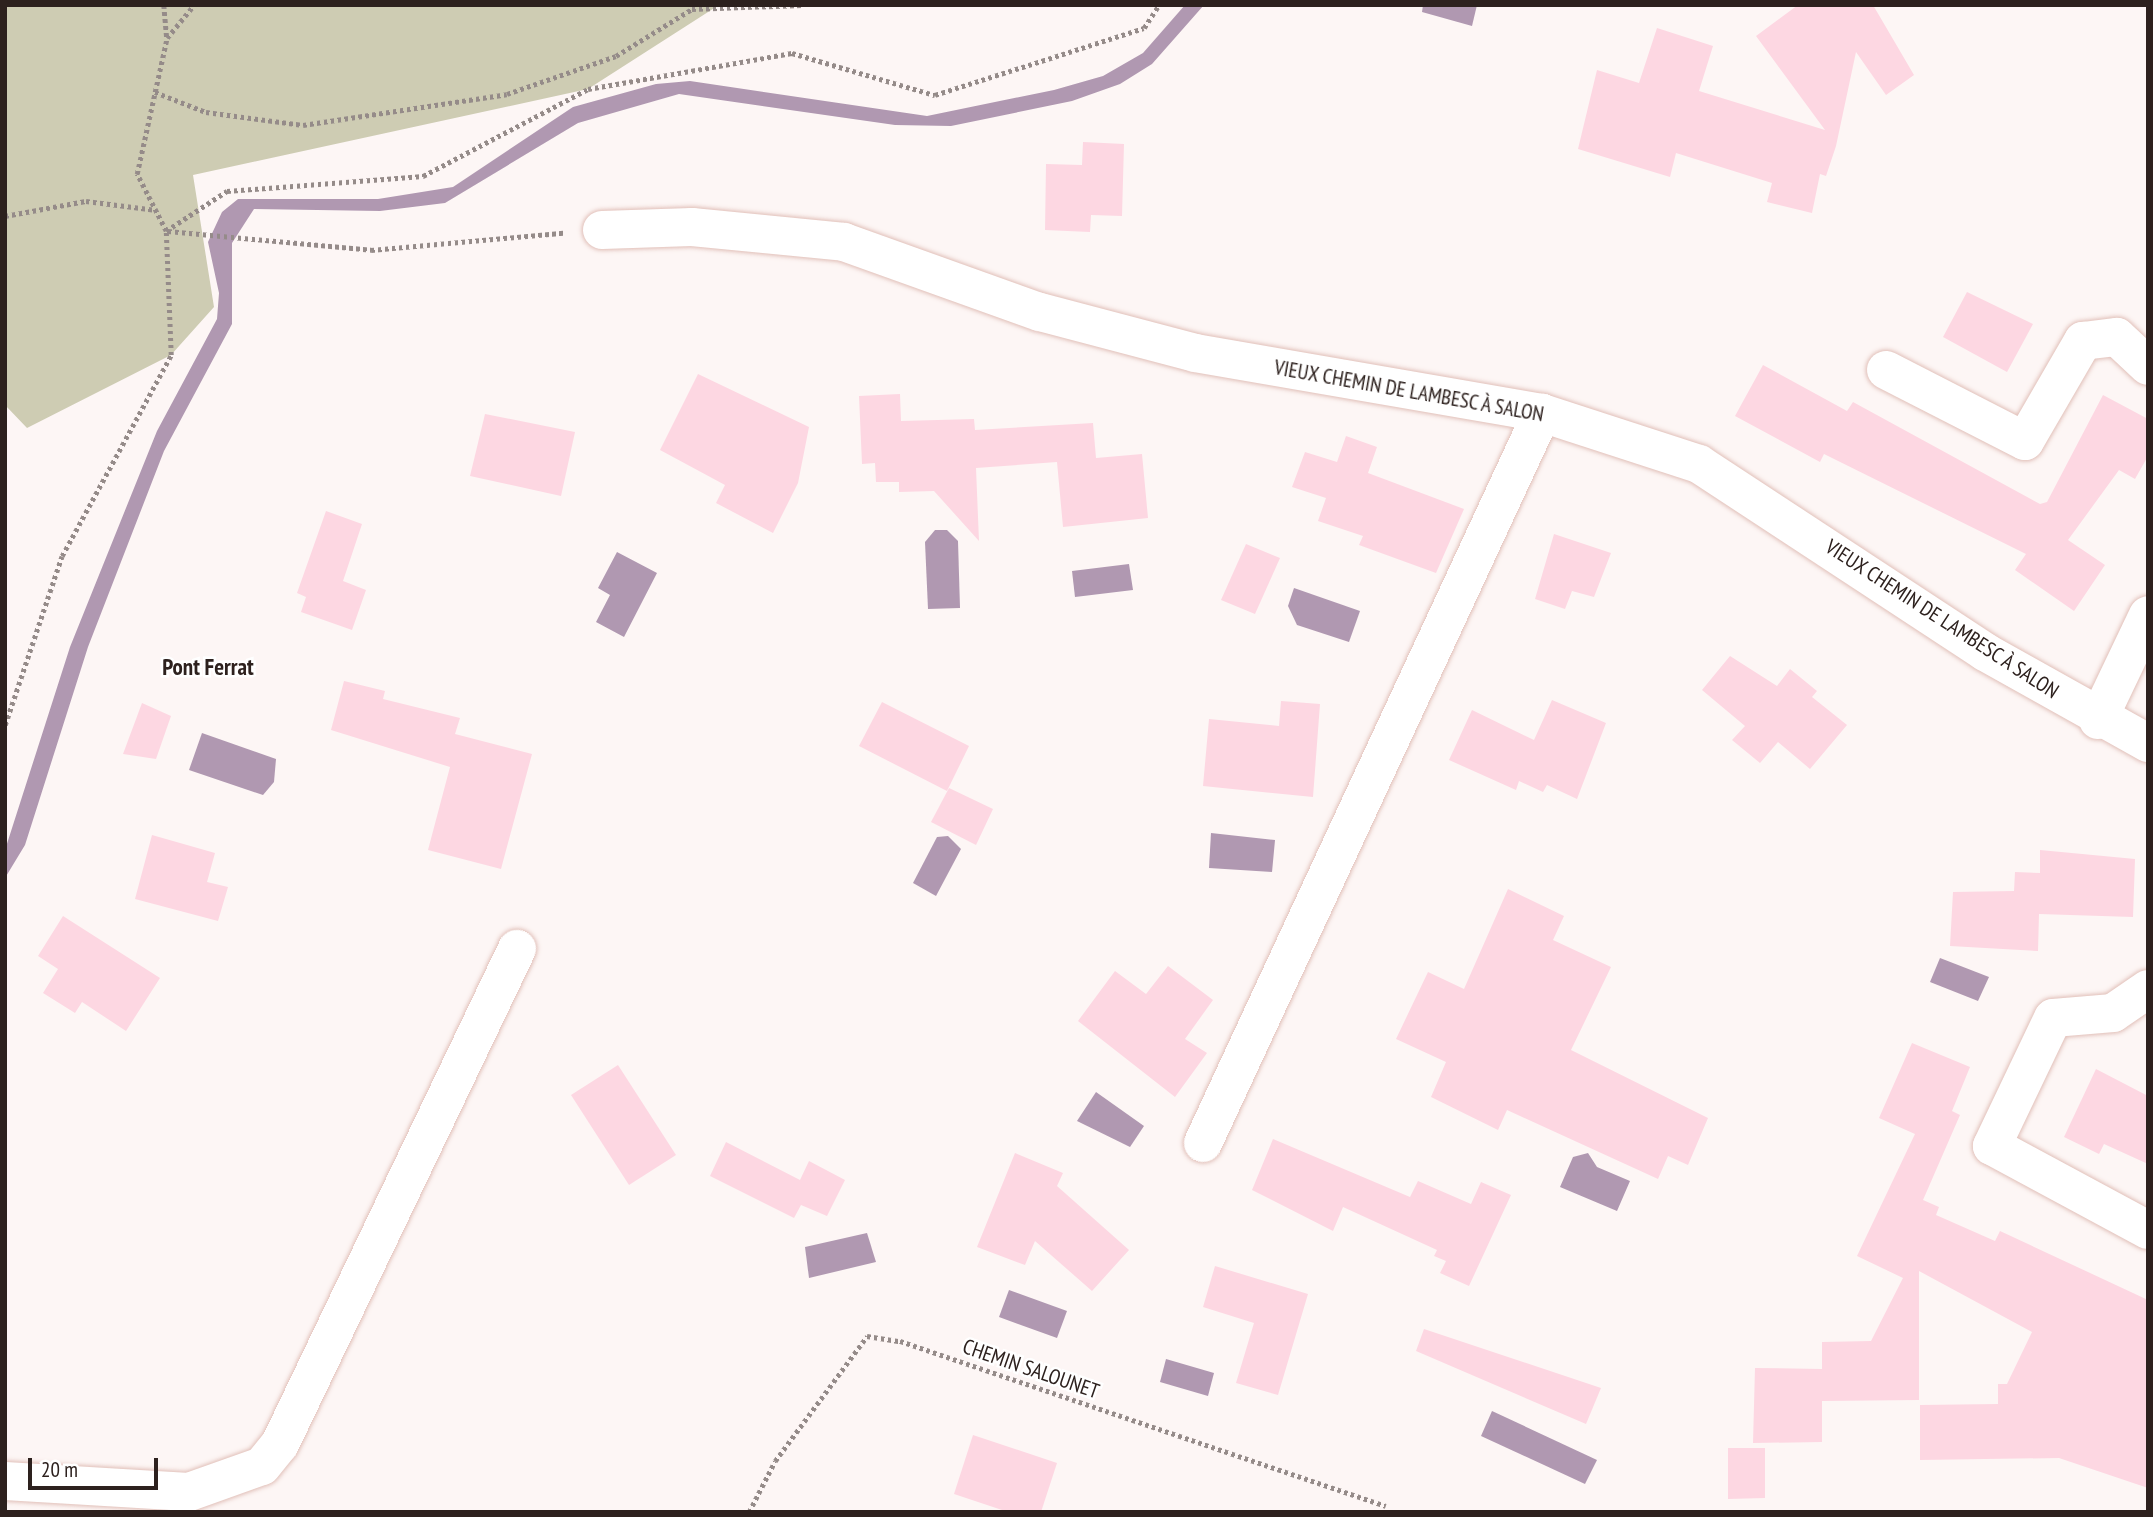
<!DOCTYPE html>
<html>
<head>
<meta charset="utf-8">
<style>
  body { margin:0 }
  #map { position:relative; width:2153px; height:1517px; overflow:hidden; background:#fdf6f5; font-family:"PT Sans Narrow",sans-serif }
  div>[style] { position:absolute }
  .green>* { inset:0; background:#ceccb3 }
  .water>* { inset:0; background:#b098b1 }
  .building>* { inset:0; background:#fdd7e2 }
  .path>* { height:4.5px; margin-top:-2.25px; transform-origin:0; background:repeating-linear-gradient(90deg,#958b89 0 3.5px,transparent 0 7px) }
  .roads { filter:drop-shadow(0 0 2px #e1c0b9) drop-shadow(0 0 2px #e1c0b9) }
  .minor>* { height:38px; margin:-19px; padding:0 19px; transform-origin:19px; border-radius:19px; background:#fff }
  span { translate:-50% -50%; white-space:nowrap; text-align:center; line-height:1.15; -webkit-text-stroke:5px #fff; paint-order:stroke }
  .street-label { font-size:21px; color:#2d211e }
  .neighbourhood-label { font-size:23px; color:#2d211e; font-weight:700 }
  .frame { position:absolute; inset:0; border:7px solid #2d211e; pointer-events:none }
  .scale { position:absolute; left:28px; top:1458px; width:130px; height:32px; box-sizing:border-box; border:4px solid #2d211e; border-top:0; padding-left:9px; font-size:21px; line-height:24px; white-space:nowrap; color:#2d211e; -webkit-text-stroke:5px #fff; paint-order:stroke }
</style>
</head>
<body>
<div id="map">
  <div class="green">
    <div style="clip-path:polygon(5px 5px,719px 5px,588px 89px,193px 175px,214px 307px,171px 355px,27px 428px,5px 405px)"></div>
  </div>
  <div class="water">
    <div style="clip-path:polygon(1185px 5px,1204px 5px,1152px 64px,1120px 84px,1072px 101px,951px 126px,895px 125px,679px 94px,578px 123px,445px 203px,380px 211px,254px 209px,232px 243px,232px 324px,164px 451px,88px 647px,25px 845px,5px 878px,5px 850px,70px 647px,157px 431px,217px 319px,219px 293px,208px 242px,222px 212px,238px 199px,378px 199px,453px 187px,573px 107px,656px 84px,690px 81px,927px 116px,1054px 90px,1103px 76px,1143px 53px)"></div>
    <div style="clip-path:polygon(1423px 5px,1477px 5px,1472px 26px,1422px 12px)"></div>
    <div style="clip-path:polygon(935px 530px,947px 530px,958px 541px,960px 608px,928px 609px,925px 542px)"></div>
    <div style="clip-path:polygon(617px 552px,657px 573px,624px 637px,596px 622px,610px 595px,598px 588px)"></div>
    <div style="clip-path:polygon(1129px 564px,1133px 590px,1075px 597px,1072px 571px)"></div>
    <div style="clip-path:polygon(1294px 588px,1360px 611px,1349px 642px,1297px 625px,1288px 606px)"></div>
    <div style="clip-path:polygon(202px 733px,276px 759px,274px 782px,263px 795px,189px 770px)"></div>
    <div style="clip-path:polygon(1211px 833px,1275px 840px,1272px 872px,1209px 868px)"></div>
    <div style="clip-path:polygon(948px 836px,961px 849px,936px 896px,913px 883px,937px 837px)"></div>
    <div style="clip-path:polygon(1940px 958px,1989px 977px,1978px 1001px,1930px 982px)"></div>
    <div style="clip-path:polygon(1096px 1092px,1144px 1126px,1130px 1147px,1077px 1121px)"></div>
    <div style="clip-path:polygon(1588px 1153px,1597px 1167px,1630px 1181px,1617px 1211px,1560px 1187px,1573px 1157px)"></div>
    <div style="clip-path:polygon(867px 1233px,876px 1262px,809px 1278px,805px 1247px)"></div>
    <div style="clip-path:polygon(1009px 1290px,1067px 1311px,1057px 1338px,999px 1317px)"></div>
    <div style="clip-path:polygon(1166px 1359px,1214px 1373px,1208px 1396px,1160px 1382px)"></div>
    <div style="clip-path:polygon(1492px 1411px,1597px 1460px,1585px 1484px,1481px 1436px)"></div>
  </div>
  <div class="building">
    <div style="clip-path:polygon(1798px 5px,1873px 5px,1914px 75px,1886px 95px,1856px 52px,1836px 146px,1826px 176px,1820px 174px,1812px 213px,1767px 202px,1772px 183px,1676px 153px,1670px 177px,1578px 149px,1597px 70px,1639px 83px,1657px 28px,1713px 46px,1699px 91px,1825px 130px,1756px 36px)"></div>
    <div style="clip-path:polygon(1083px 142px,1124px 144px,1122px 216px,1091px 215px,1090px 232px,1045px 230px,1046px 164px,1082px 165px)"></div>
    <div style="clip-path:polygon(1967px 292px,2033px 324px,2007px 372px,1943px 337px)"></div>
    <div style="clip-path:polygon(1763px 365px,1847px 411px,1853px 402px,2040px 504px,2047px 502px,2103px 395px,2148px 419px,2148px 456px,2135px 479px,2119px 470px,2068px 540px,2105px 565px,2074px 611px,2015px 570px,2026px 554px,1824px 454px,1820px 462px,1735px 416px)"></div>
    <div style="clip-path:polygon(698px 374px,809px 427px,798px 483px,773px 533px,716px 503px,725px 485px,660px 450px)"></div>
    <div style="clip-path:polygon(900px 394px,901px 421px,974px 419px,975px 430px,1093px 423px,1096px 458px,1142px 454px,1148px 518px,1063px 527px,1057px 462px,976px 468px,979px 541px,934px 491px,899px 492px,899px 482px,876px 482px,875px 463px,862px 464px,859px 396px)"></div>
    <div style="clip-path:polygon(485px 414px,575px 432px,561px 496px,470px 476px)"></div>
    <div style="clip-path:polygon(1346px 436px,1377px 447px,1368px 473px,1464px 509px,1436px 573px,1359px 545px,1363px 536px,1318px 521px,1326px 498px,1292px 487px,1305px 452px,1337px 462px)"></div>
    <div style="clip-path:polygon(326px 511px,362px 524px,343px 581px,366px 590px,352px 630px,301px 612px,306px 597px,297px 593px)"></div>
    <div style="clip-path:polygon(1554px 534px,1611px 553px,1594px 597px,1572px 591px,1565px 609px,1535px 599px)"></div>
    <div style="clip-path:polygon(1246px 544px,1280px 558px,1255px 614px,1221px 600px)"></div>
    <div style="clip-path:polygon(1730px 656px,1777px 686px,1790px 669px,1817px 691px,1812px 697px,1847px 725px,1810px 769px,1778px 742px,1760px 763px,1732px 740px,1745px 726px,1702px 690px)"></div>
    <div style="clip-path:polygon(344px 681px,385px 691px,383px 699px,460px 718px,455px 734px,532px 754px,501px 869px,428px 850px,450px 767px,331px 730px)"></div>
    <div style="clip-path:polygon(1552px 700px,1606px 723px,1577px 799px,1547px 785px,1543px 792px,1519px 781px,1516px 790px,1449px 760px,1472px 710px,1534px 740px)"></div>
    <div style="clip-path:polygon(1281px 701px,1320px 704px,1313px 797px,1203px 786px,1209px 719px,1279px 726px)"></div>
    <div style="clip-path:polygon(882px 702px,969px 746px,947px 791px,859px 746px)"></div>
    <div style="clip-path:polygon(142px 703px,171px 716px,156px 759px,123px 754px)"></div>
    <div style="clip-path:polygon(949px 788px,993px 809px,976px 845px,931px 822px)"></div>
    <div style="clip-path:polygon(152px 835px,215px 853px,207px 882px,228px 887px,218px 921px,135px 899px)"></div>
    <div style="clip-path:polygon(2040px 850px,2135px 859px,2133px 917px,2039px 914px,2038px 951px,1950px 946px,1953px 892px,2014px 891px,2015px 872px,2040px 873px)"></div>
    <div style="clip-path:polygon(1508px 889px,1564px 916px,1553px 940px,1611px 967px,1571px 1050px,1708px 1118px,1688px 1165px,1668px 1156px,1658px 1179px,1507px 1110px,1498px 1130px,1431px 1097px,1446px 1062px,1396px 1039px,1428px 972px,1464px 989px)"></div>
    <div style="clip-path:polygon(63px 916px,160px 978px,126px 1031px,82px 1002px,75px 1013px,43px 993px,58px 969px,38px 956px)"></div>
    <div style="clip-path:polygon(1168px 966px,1213px 1000px,1185px 1039px,1207px 1053px,1175px 1097px,1078px 1021px,1115px 971px,1146px 994px)"></div>
    <div style="clip-path:polygon(1912px 1043px,1970px 1067px,1952px 1111px,1960px 1115px,1923px 1200px,1939px 1207px,1936px 1215px,1995px 1241px,2000px 1231px,2148px 1300px,2148px 1488px,2059px 1458px,1920px 1460px,1920px 1405px,1998px 1404px,1998px 1384px,2007px 1384px,2032px 1332px,1919px 1271px,1919px 1400px,1822px 1401px,1822px 1342px,1871px 1341px,1903px 1278px,1857px 1256px,1915px 1134px,1879px 1118px)"></div>
    <div style="clip-path:polygon(618px 1065px,676px 1155px,629px 1185px,571px 1095px)"></div>
    <div style="clip-path:polygon(2096px 1069px,2148px 1096px,2148px 1164px,2104px 1144px,2099px 1154px,2064px 1137px)"></div>
    <div style="clip-path:polygon(1273px 1139px,1410px 1197px,1418px 1181px,1471px 1204px,1481px 1182px,1511px 1195px,1469px 1286px,1440px 1273px,1446px 1261px,1434px 1256px,1437px 1250px,1343px 1207px,1333px 1231px,1252px 1190px)"></div>
    <div style="clip-path:polygon(726px 1142px,800px 1180px,809px 1161px,845px 1180px,827px 1216px,801px 1205px,794px 1218px,710px 1176px)"></div>
    <div style="clip-path:polygon(1015px 1153px,1063px 1173px,1057px 1186px,1129px 1250px,1092px 1291px,1035px 1241px,1025px 1265px,977px 1247px)"></div>
    <div style="clip-path:polygon(1215px 1266px,1308px 1294px,1278px 1395px,1236px 1383px,1254px 1323px,1203px 1307px)"></div>
    <div style="clip-path:polygon(1424px 1329px,1601px 1388px,1586px 1424px,1416px 1351px)"></div>
    <div style="clip-path:polygon(1755px 1368px,1822px 1369px,1822px 1442px,1753px 1443px)"></div>
    <div style="clip-path:polygon(973px 1435px,1057px 1463px,1041px 1512px,1008px 1512px,954px 1494px)"></div>
    <div style="clip-path:polygon(1728px 1448px,1765px 1448px,1765px 1498px,1728px 1499px)"></div>
  </div>
  <div class="path">
    <div style="left:164px;top:5px;width:33px;rotate:85deg"></div>
    <div style="left:167px;top:38px;width:43px;rotate:-50.7deg"></div>
    <div style="left:155px;top:92px;width:55px;rotate:21.4deg"></div>
    <div style="left:206px;top:112px;width:98px;rotate:7.6deg"></div>
    <div style="left:303px;top:125px;width:206px;rotate:-8.6deg"></div>
    <div style="left:507px;top:94px;width:115px;rotate:-19.2deg"></div>
    <div style="left:616px;top:56px;width:89px;rotate:-31.7deg"></div>
    <div style="left:692px;top:9px;width:111px;rotate:-2.1deg"></div>
    <div style="left:5px;top:216px;width:82px;rotate:-10.5deg"></div>
    <div style="left:86px;top:201px;width:71px;rotate:7.3deg"></div>
    <div style="left:166px;top:231px;width:73px;rotate:-33.3deg"></div>
    <div style="left:227px;top:191px;width:197px;rotate:-4.4deg"></div>
    <div style="left:423px;top:176px;width:187px;rotate:-27.8deg"></div>
    <div style="left:588px;top:89px;width:207px;rotate:-10deg"></div>
    <div style="left:792px;top:53px;width:149px;rotate:16.4deg"></div>
    <div style="left:935px;top:95px;width:219px;rotate:-17.8deg"></div>
    <div style="left:1144px;top:28px;width:27px;rotate:-57deg"></div>
    <div style="left:168px;top:231px;width:204px;rotate:5.3deg"></div>
    <div style="left:371px;top:250px;width:193px;rotate:-5.1deg"></div>
    <div style="left:5px;top:725px;width:178px;rotate:-71.4deg"></div>
    <div style="left:62px;top:556px;width:229px;rotate:-61.5deg"></div>
    <div style="left:171px;top:355px;width:124px;rotate:-92.3deg"></div>
    <div style="left:166px;top:231px;width:64px;rotate:-117deg"></div>
    <div style="left:137px;top:174px;width:139px;rotate:-77.6deg"></div>
    <div style="left:749px;top:1512px;width:57px;rotate:-63deg"></div>
    <div style="left:775px;top:1461px;width:155px;rotate:-53.6deg"></div>
    <div style="left:867px;top:1336px;width:33px;rotate:9deg"></div>
    <div style="left:900px;top:1341px;width:513px;rotate:18.75deg"></div>
  </div>
  <div class="roads">
    <div class="minor">
      <div style="left:602px;top:230px;width:90px;rotate:-1.9deg"></div>
      <div style="left:692px;top:227px;width:153px;rotate:5.6deg"></div>
      <div style="left:844px;top:242px;width:208px;rotate:19.7deg"></div>
      <div style="left:1040px;top:312px;width:160px;rotate:14.8deg"></div>
      <div style="left:1195px;top:353px;width:352px;rotate:9.8deg"></div>
      <div style="left:1542px;top:413px;width:165px;rotate:18deg"></div>
      <div style="left:1699px;top:464px;width:342px;rotate:33.3deg"></div>
      <div style="left:1985px;top:652px;width:187px;rotate:29.2deg"></div>
      <div style="left:1886px;top:370px;width:156px;rotate:27.1deg"></div>
      <div style="left:2025px;top:441px;width:116px;rotate:-59.9deg"></div>
      <div style="left:2083px;top:341px;width:34px;rotate:-7deg"></div>
      <div style="left:2117px;top:337px;width:42px;rotate:43.1deg"></div>
      <div style="left:2098px;top:720px;width:116px;rotate:-64.5deg"></div>
      <div style="left:2148px;top:989px;width:42px;rotate:145.6deg"></div>
      <div style="left:2113px;top:1013px;width:60px;rotate:175.2deg"></div>
      <div style="left:2053px;top:1018px;width:142px;rotate:115.5deg"></div>
      <div style="left:1992px;top:1146px;width:177px;rotate:28.3deg"></div>
      <div style="left:1203px;top:1143px;width:805px;rotate:-65.09deg"></div>
      <div style="left:5px;top:1481px;width:184px;rotate:3.4deg"></div>
      <div style="left:189px;top:1492px;width:77px;rotate:-19.6deg"></div>
      <div style="left:262px;top:1466px;width:28px;rotate:-51deg"></div>
      <div style="left:280px;top:1444px;width:549px;rotate:-64.42deg"></div>
    </div>
  </div>
  <div class="street-label">
    <span style="left:1409px;top:391px;rotate:10deg">VIEUX CHEMIN DE LAMBESC À SALON</span>
    <span style="left:1942px;top:619px;rotate:33deg">VIEUX CHEMIN DE LAMBESC À SALON</span>
    <span style="left:1031px;top:1369px;rotate:19deg">CHEMIN SALOUNET</span>
  </div>
  <div class="neighbourhood-label">
    <span style="left:208px;top:667px">Pont Ferrat</span>
  </div>
  <div class="frame"></div>
  <div class="scale">20 m</div>
</div>
</body>
</html>
